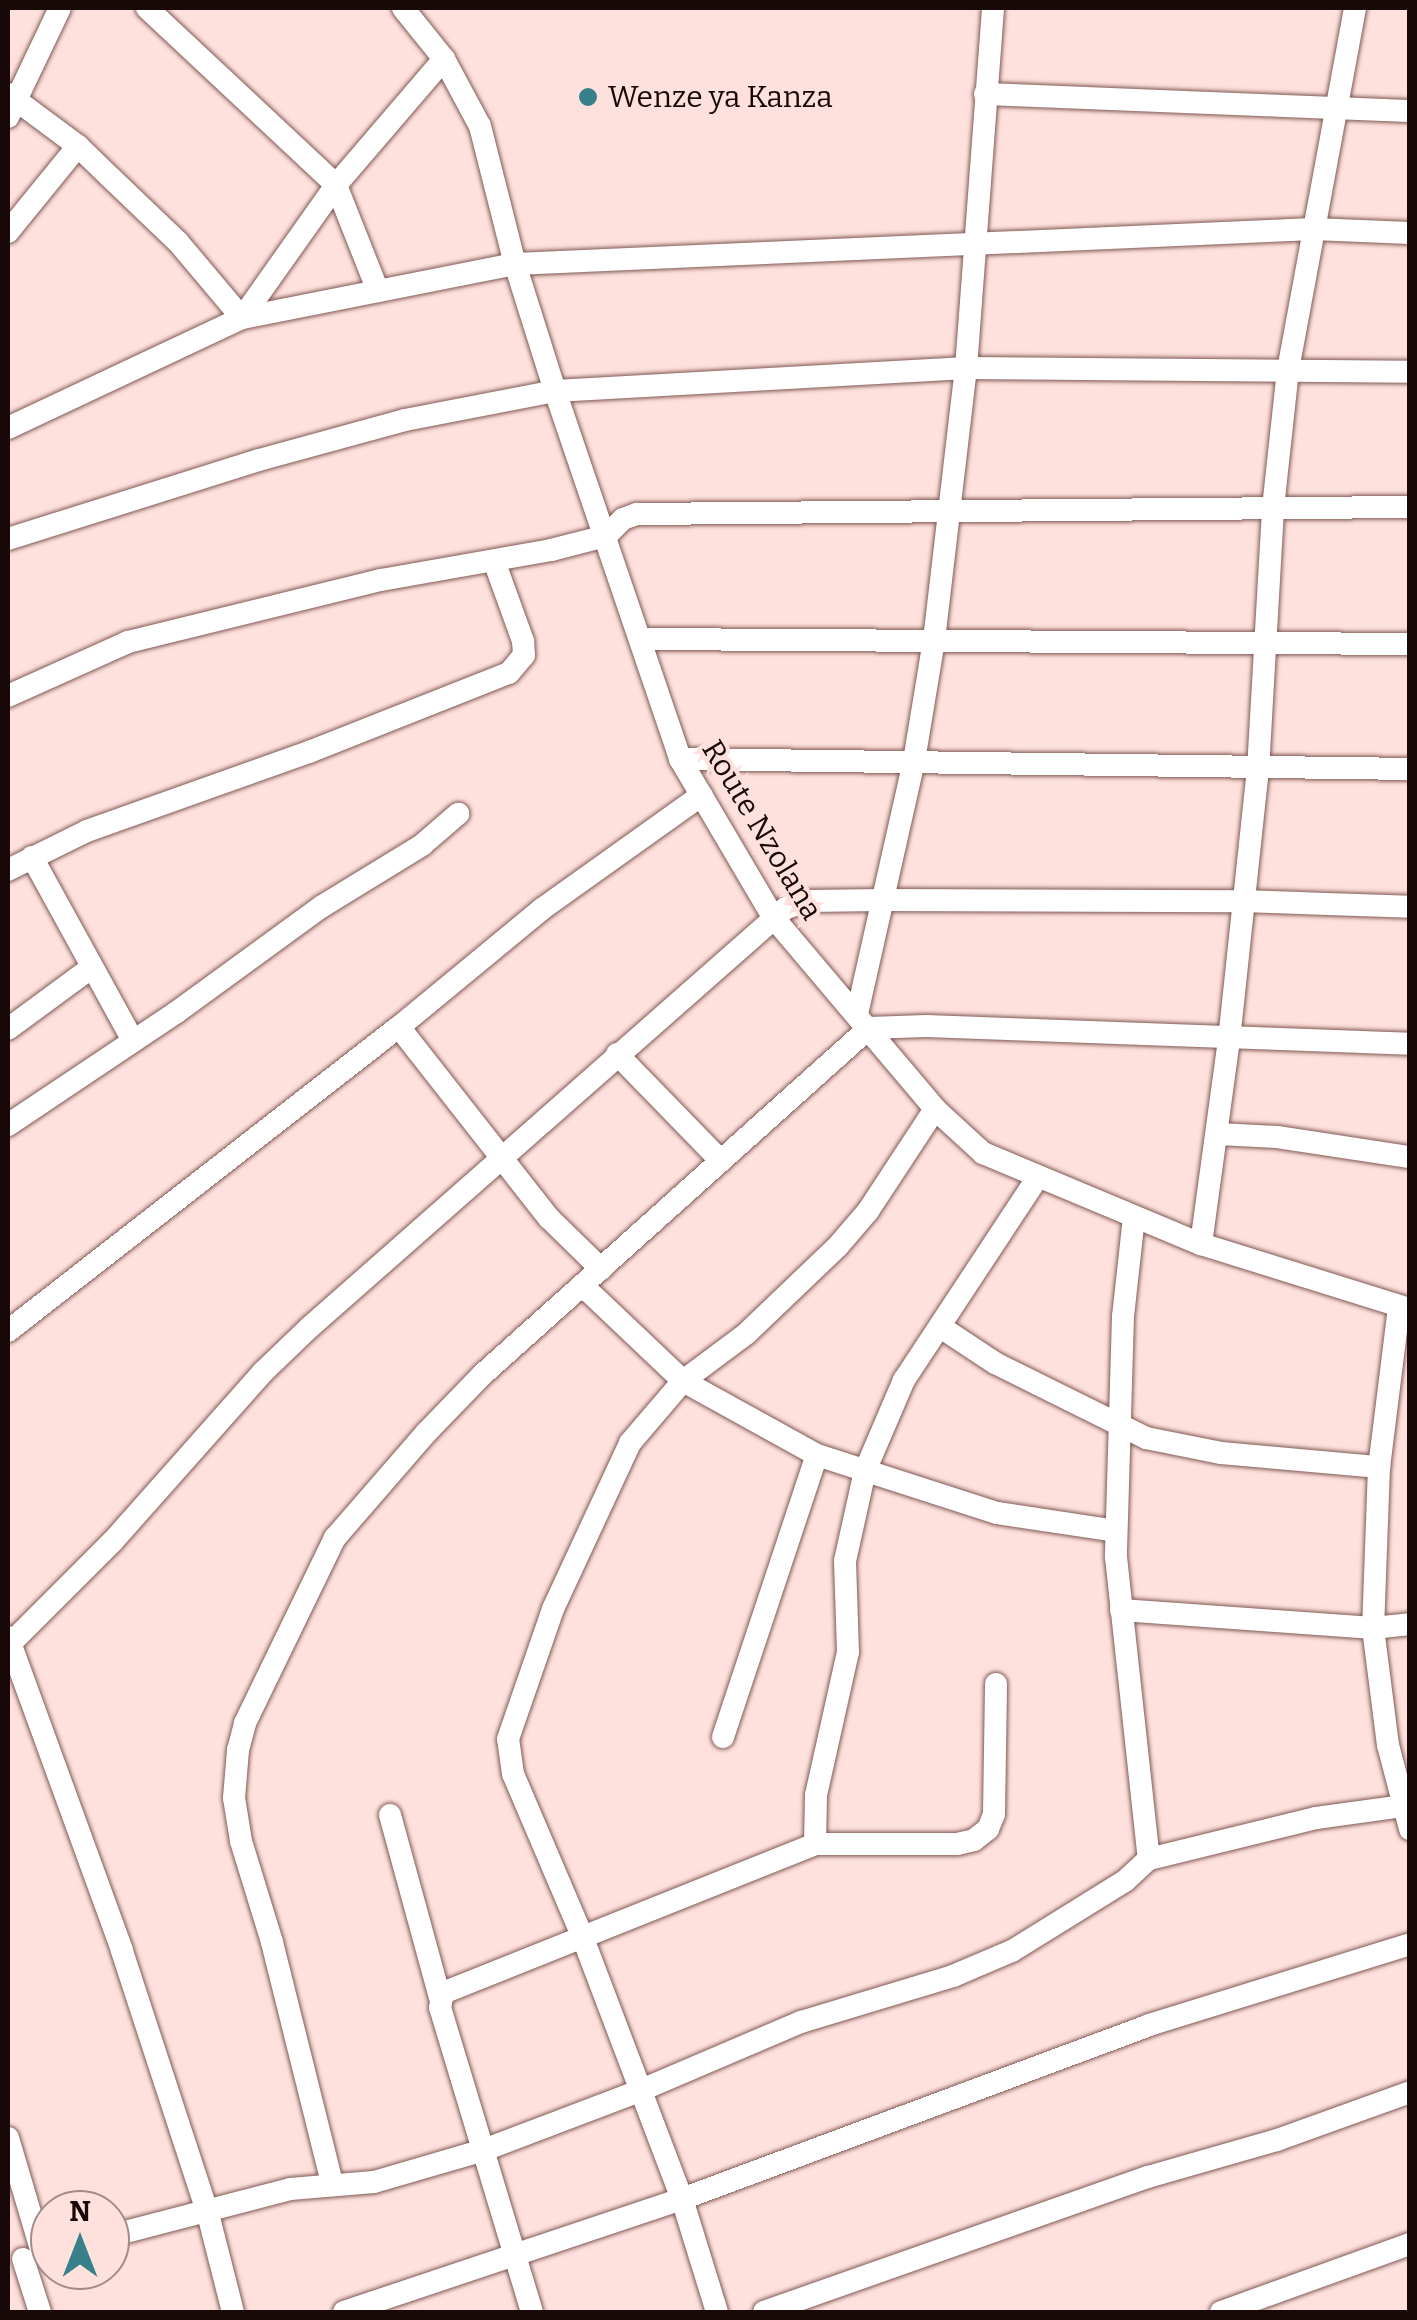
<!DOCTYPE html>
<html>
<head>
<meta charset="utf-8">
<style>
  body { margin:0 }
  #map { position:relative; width:1417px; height:2320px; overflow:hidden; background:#fee1dd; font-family:Bitter,serif }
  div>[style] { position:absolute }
  .roads { filter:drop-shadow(0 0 2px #805954) drop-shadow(0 0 2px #805954) }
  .street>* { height:22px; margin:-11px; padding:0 11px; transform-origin:11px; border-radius:11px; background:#fff }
  .dots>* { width:28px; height:28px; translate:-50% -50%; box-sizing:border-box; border:5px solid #fee1dd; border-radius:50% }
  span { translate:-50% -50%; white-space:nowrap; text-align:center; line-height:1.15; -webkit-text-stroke:8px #fee1dd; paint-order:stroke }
  .poi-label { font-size:30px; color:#180908 }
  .left { translate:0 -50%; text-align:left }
  .street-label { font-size:30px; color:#180908 }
  .frame { position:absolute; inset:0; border:10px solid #180908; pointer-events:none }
  .north { position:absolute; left:30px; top:2190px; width:100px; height:100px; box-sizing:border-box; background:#fee1dd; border:2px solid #a28b88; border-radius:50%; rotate:0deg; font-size:28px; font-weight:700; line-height:40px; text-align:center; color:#180908 }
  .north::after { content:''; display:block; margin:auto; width:35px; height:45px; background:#388089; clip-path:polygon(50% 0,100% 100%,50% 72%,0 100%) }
</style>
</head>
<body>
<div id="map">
  <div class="roads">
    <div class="street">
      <div style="left:147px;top:8px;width:259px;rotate:43.1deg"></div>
      <div style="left:336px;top:185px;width:114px;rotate:68.4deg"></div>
      <div style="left:403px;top:8px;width:65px;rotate:51.2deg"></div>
      <div style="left:444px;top:59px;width:76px;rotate:61.8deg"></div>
      <div style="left:480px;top:126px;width:142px;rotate:75.8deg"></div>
      <div style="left:515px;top:264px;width:133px;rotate:72.5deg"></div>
      <div style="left:555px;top:391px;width:389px;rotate:71.2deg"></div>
      <div style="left:680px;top:759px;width:183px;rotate:59.5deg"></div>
      <div style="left:773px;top:917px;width:251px;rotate:49.8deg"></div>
      <div style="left:935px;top:1109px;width:65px;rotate:42.5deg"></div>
      <div style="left:983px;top:1153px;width:236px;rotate:22.7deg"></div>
      <div style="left:1201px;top:1244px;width:219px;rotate:17.3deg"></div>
      <div style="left:8px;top:94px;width:87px;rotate:36.6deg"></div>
      <div style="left:78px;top:146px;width:45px;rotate:44.1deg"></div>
      <div style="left:110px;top:177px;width:94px;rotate:43.7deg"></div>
      <div style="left:178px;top:242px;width:99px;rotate:49.9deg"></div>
      <div style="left:242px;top:318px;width:163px;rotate:-54.7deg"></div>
      <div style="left:336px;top:185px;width:166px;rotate:-49.4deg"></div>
      <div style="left:985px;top:94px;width:425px;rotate:2.3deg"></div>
      <div style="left:8px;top:117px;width:121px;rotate:-64.5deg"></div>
      <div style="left:8px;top:232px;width:111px;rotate:-50.9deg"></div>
      <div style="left:8px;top:428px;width:259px;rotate:-25.2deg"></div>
      <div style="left:242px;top:318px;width:278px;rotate:-11.2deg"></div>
      <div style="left:515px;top:264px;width:799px;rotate:-2.51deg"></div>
      <div style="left:1313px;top:229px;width:97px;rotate:2.4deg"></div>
      <div style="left:8px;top:539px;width:263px;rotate:-17.5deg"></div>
      <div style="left:259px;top:460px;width:151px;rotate:-15.3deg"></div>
      <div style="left:405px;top:420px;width:153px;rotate:-10.9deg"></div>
      <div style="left:555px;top:391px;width:412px;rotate:-3.2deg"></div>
      <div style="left:966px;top:368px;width:444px;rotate:0.5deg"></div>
      <div style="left:642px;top:639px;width:768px;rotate:0.37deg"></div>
      <div style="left:8px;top:696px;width:132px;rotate:-24.2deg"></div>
      <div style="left:128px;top:642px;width:260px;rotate:-13.8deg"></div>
      <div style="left:381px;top:580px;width:173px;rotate:-10deg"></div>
      <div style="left:551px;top:550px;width:57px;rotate:-14.3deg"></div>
      <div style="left:606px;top:536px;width:24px;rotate:-45deg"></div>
      <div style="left:623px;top:519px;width:15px;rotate:-20deg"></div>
      <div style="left:637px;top:514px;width:773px;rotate:-0.52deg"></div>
      <div style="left:680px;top:759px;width:730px;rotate:0.78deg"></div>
      <div style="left:32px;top:857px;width:210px;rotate:61.2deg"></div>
      <div style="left:8px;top:870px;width:88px;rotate:-26.3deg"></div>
      <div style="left:87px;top:831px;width:236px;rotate:-19.6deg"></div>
      <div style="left:309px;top:752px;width:215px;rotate:-21.6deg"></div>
      <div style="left:509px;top:673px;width:23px;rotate:-50deg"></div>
      <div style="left:524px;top:655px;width:14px;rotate:-94deg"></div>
      <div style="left:523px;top:641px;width:85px;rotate:-109.9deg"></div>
      <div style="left:857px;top:1014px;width:259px;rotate:-77.3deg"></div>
      <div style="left:914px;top:761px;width:123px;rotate:-80.6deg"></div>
      <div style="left:934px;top:640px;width:274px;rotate:-83.3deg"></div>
      <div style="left:966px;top:368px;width:361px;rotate:-85.7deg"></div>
      <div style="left:399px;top:1027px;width:243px;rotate:51.9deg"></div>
      <div style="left:549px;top:1218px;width:73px;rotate:44.4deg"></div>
      <div style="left:8px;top:1029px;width:104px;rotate:-36.4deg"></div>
      <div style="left:617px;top:1054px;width:146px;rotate:45.8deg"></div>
      <div style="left:8px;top:1125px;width:203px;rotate:-33.8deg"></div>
      <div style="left:177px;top:1012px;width:178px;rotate:-36.1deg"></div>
      <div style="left:321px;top:907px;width:119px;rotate:-31.5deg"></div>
      <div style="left:422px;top:845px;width:48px;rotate:-40.7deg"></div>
      <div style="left:1218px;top:1134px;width:59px;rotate:2.9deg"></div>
      <div style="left:1277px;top:1137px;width:134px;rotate:8.6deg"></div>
      <div style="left:1134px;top:1217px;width:100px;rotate:96.3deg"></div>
      <div style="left:1123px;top:1316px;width:241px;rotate:91.7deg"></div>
      <div style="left:1116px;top:1557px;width:304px;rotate:83.8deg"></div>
      <div style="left:1201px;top:1244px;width:206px;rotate:-82.2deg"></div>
      <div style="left:1229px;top:1040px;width:272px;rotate:-83.9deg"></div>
      <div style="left:1258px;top:770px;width:262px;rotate:-86.7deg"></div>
      <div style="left:1273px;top:508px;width:139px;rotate:-83.8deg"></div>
      <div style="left:1288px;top:370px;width:368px;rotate:-79.5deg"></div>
      <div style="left:583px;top:1286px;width:138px;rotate:43.5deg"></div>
      <div style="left:683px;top:1381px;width:153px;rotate:28.9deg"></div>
      <div style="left:817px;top:1455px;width:189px;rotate:17.9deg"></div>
      <div style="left:997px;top:1513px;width:120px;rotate:8.6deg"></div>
      <div style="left:1399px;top:1307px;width:161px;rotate:97.1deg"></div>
      <div style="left:1379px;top:1467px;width:161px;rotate:92.1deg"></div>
      <div style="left:1373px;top:1628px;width:118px;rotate:82.7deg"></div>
      <div style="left:1388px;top:1745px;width:87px;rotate:75.3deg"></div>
      <div style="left:942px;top:1328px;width:64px;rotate:33.4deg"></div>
      <div style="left:995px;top:1363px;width:169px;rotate:26.4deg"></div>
      <div style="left:1146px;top:1438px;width:76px;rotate:11.3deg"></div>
      <div style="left:1221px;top:1453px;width:159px;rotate:5.1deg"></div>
      <div style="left:8px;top:1331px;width:495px;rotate:-37.9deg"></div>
      <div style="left:399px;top:1027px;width:185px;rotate:-39.5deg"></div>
      <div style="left:542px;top:909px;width:196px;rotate:-35.5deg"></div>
      <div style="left:1121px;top:1610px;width:253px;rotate:4.1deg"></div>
      <div style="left:1373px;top:1628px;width:37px;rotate:-6deg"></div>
      <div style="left:8px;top:1637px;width:334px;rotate:70deg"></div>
      <div style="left:122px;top:1951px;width:277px;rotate:71.9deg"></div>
      <div style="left:208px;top:2214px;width:101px;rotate:75.7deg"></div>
      <div style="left:12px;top:1642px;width:143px;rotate:-45deg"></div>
      <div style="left:113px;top:1541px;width:226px;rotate:-48.4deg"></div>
      <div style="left:263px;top:1372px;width:65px;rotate:-43.8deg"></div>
      <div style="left:310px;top:1327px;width:634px;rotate:-41.36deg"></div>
      <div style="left:786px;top:908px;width:22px;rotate:-18deg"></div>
      <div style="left:807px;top:901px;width:74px;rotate:-0.8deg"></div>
      <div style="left:881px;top:900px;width:361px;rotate:0.2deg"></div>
      <div style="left:1242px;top:901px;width:168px;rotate:2deg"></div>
      <div style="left:723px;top:1737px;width:297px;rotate:-71.6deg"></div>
      <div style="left:390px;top:1815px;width:190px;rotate:74.7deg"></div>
      <div style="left:815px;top:1844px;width:49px;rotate:-88.8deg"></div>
      <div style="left:816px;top:1795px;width:147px;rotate:-77.4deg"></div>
      <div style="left:848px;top:1652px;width:91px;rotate:-91.9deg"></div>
      <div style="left:845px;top:1561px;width:92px;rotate:-77.5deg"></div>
      <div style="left:865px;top:1471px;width:99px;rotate:-66.8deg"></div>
      <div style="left:904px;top:1380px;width:243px;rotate:-56.6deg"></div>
      <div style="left:8px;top:2138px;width:120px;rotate:73.5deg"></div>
      <div style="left:332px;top:2183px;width:248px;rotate:-104deg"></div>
      <div style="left:272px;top:1942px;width:106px;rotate:-107.1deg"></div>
      <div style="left:241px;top:1841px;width:44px;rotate:-99.2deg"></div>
      <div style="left:234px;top:1798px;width:48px;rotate:-85.2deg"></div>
      <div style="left:238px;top:1750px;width:28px;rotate:-75deg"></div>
      <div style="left:245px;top:1723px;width:206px;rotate:-64.1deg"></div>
      <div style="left:335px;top:1538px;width:139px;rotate:-49.1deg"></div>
      <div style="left:426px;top:1433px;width:81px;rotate:-46deg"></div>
      <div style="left:482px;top:1375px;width:520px;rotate:-41.88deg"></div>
      <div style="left:869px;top:1028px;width:57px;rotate:-2deg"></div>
      <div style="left:926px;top:1026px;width:484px;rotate:2.1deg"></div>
      <div style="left:110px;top:2236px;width:186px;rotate:-14.6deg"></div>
      <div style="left:290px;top:2189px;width:84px;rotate:-4.8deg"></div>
      <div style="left:374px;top:2182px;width:115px;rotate:-16.2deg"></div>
      <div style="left:484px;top:2150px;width:166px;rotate:-20.8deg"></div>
      <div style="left:639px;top:2091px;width:176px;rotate:-23.1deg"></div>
      <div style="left:801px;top:2022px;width:159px;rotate:-16.8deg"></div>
      <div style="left:953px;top:1976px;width:64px;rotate:-23deg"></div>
      <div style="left:1012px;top:1951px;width:133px;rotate:-31.8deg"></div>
      <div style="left:1125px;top:1881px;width:33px;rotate:-43deg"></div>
      <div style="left:1149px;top:1859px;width:172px;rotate:-13.8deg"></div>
      <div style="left:1316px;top:1818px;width:87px;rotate:-7.9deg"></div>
      <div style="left:23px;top:2259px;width:56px;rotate:72.2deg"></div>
      <div style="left:344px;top:2312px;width:356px;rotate:-18.5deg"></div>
      <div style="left:682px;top:2199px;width:498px;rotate:-20.4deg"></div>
      <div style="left:1149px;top:2025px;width:273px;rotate:-17.2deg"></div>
      <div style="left:532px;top:2312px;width:318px;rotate:-106.8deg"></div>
      <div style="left:440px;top:2008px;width:15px;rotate:-79deg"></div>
      <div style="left:443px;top:1993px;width:401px;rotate:-21.8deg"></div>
      <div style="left:815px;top:1844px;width:142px"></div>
      <div style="left:957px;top:1844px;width:17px;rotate:-13deg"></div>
      <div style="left:974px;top:1840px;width:18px;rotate:-38deg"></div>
      <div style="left:988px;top:1829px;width:16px;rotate:-68deg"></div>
      <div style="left:994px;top:1814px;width:130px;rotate:-89.1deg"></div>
      <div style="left:717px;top:2312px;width:118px;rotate:-107.2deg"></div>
      <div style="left:682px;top:2199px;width:279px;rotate:-110.8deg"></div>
      <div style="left:583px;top:1938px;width:178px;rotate:-113.1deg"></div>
      <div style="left:513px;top:1774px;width:35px;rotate:-98deg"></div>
      <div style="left:508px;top:1739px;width:138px;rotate:-70.9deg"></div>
      <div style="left:553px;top:1609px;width:183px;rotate:-65.1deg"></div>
      <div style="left:630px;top:1443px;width:82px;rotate:-49.5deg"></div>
      <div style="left:683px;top:1381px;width:79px;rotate:-36.7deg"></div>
      <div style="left:746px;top:1334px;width:127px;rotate:-43.7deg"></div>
      <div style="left:838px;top:1246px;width:46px;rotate:-49.4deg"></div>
      <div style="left:868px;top:1211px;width:122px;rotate:-56.7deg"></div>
      <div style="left:764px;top:2312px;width:407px;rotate:-19.4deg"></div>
      <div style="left:1148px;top:2177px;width:134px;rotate:-16deg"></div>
      <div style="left:1277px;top:2140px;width:141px;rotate:-19.8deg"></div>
      <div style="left:1221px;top:2312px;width:201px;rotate:-19.8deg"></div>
    </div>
  </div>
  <div class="dots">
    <div style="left:588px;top:97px;background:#388089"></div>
  </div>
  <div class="poi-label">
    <span class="left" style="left:608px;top:97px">Wenze ya Kanza</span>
  </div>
  <div class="street-label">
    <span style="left:762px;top:830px;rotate:59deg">Route Nzolana</span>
  </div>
  <div class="frame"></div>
  <div class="north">N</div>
</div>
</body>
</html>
